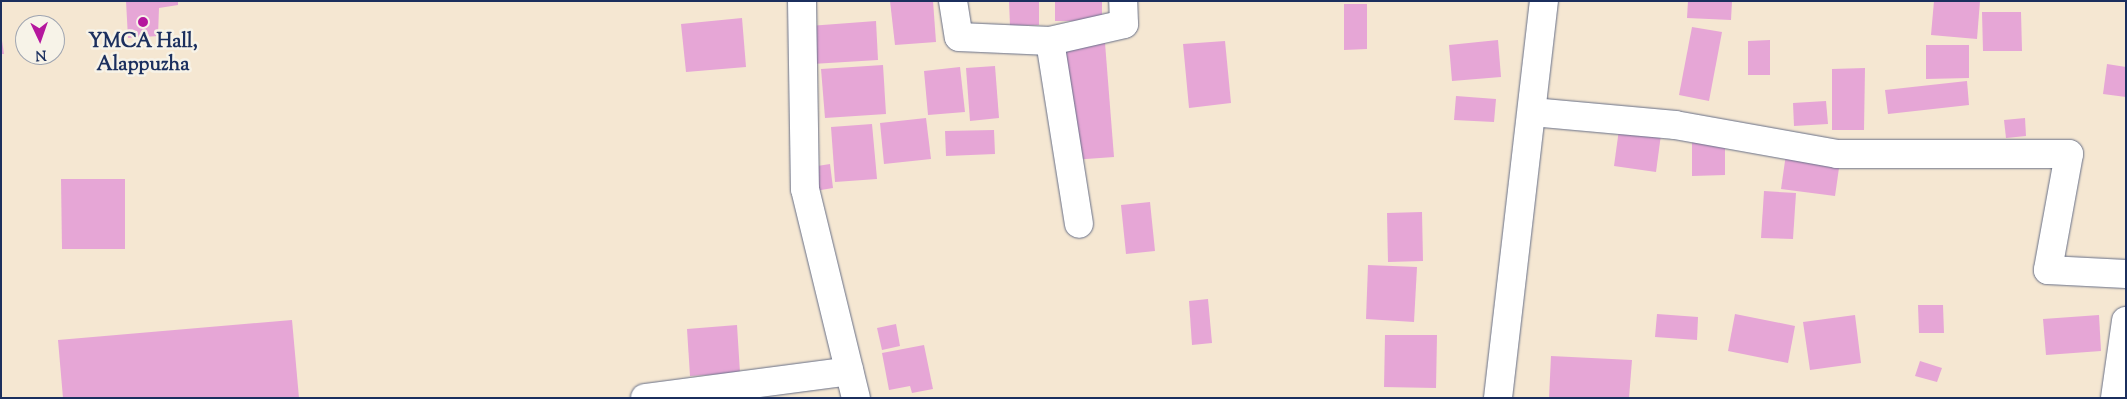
<!DOCTYPE html>
<html>
<head>
<meta charset="utf-8">
<style>
  body { margin:0 }
  #map { position:relative; width:2127px; height:399px; overflow:hidden; background:#f5e7d2; font-family:"Sorts Mill Goudy",serif }
  div>[style] { position:absolute }
  .building>* { inset:0; background:#e6a6d6 }
  .roads { filter:drop-shadow(0 0 1px #676f87) drop-shadow(0 0 1px #676f87) }
  .minor>* { height:28px; margin:-14px; padding:0 14px; transform-origin:14px; border-radius:14px; background:#fff }
  .dots>* { width:14px; height:14px; translate:-50% -50%; box-sizing:border-box; border:2px solid #f7f3e8; border-radius:50% }
  span { translate:-50% -50%; white-space:nowrap; text-align:center; line-height:1.15; -webkit-text-stroke:5px #f7f3e8; paint-order:stroke }
  .poi-label { font-size:20px; color:#1b2f5e; font-weight:700 }
  .frame { position:absolute; inset:0; border:2px solid #1b2f5e; pointer-events:none }
  .north { position:absolute; left:15px; top:15px; width:50px; height:50px; box-sizing:border-box; background:#f7f3e8; border:1px solid #9fa5b1; border-radius:50%; rotate:177deg; font-size:14px; font-weight:700; line-height:20px; text-align:center; color:#1b2f5e }
  .north::after { content:''; display:block; margin:auto; width:18px; height:22px; background:#b5179e; clip-path:polygon(50% 0,100% 100%,50% 72%,0 100%) }
</style>
</head>
<body>
<div id="map">
  <div class="building">
    <div style="clip-path:polygon(126px 1px,178px 1px,178px 5px,159px 8px,158px 36px,128px 38px)"></div>
    <div style="clip-path:polygon(890px 1px,933px 1px,936px 42px,895px 45px)"></div>
    <div style="clip-path:polygon(1009px 1px,1039px 1px,1039px 25px,1010px 26px)"></div>
    <div style="clip-path:polygon(1055px 1px,1102px 1px,1102px 21px,1055px 21px)"></div>
    <div style="clip-path:polygon(1688px 1px,1732px 1px,1731px 20px,1687px 18px)"></div>
    <div style="clip-path:polygon(1934px 1px,1980px 1px,1977px 39px,1931px 35px)"></div>
    <div style="clip-path:polygon(1344px 4px,1367px 4px,1367px 49px,1344px 50px)"></div>
    <div style="clip-path:polygon(1982px 12px,2021px 12px,2022px 51px,1983px 51px)"></div>
    <div style="clip-path:polygon(742px 18px,746px 67px,686px 72px,681px 24px)"></div>
    <div style="clip-path:polygon(876px 21px,878px 60px,812px 64px,809px 26px)"></div>
    <div style="clip-path:polygon(1692px 27px,1722px 32px,1709px 101px,1679px 95px)"></div>
    <div style="clip-path:polygon(1px 34px,4px 54px,1px 54px)"></div>
    <div style="clip-path:polygon(1498px 40px,1501px 77px,1452px 81px,1449px 45px)"></div>
    <div style="clip-path:polygon(1770px 40px,1770px 75px,1748px 75px,1748px 41px)"></div>
    <div style="clip-path:polygon(1225px 41px,1231px 103px,1189px 108px,1183px 44px)"></div>
    <div style="clip-path:polygon(1105px 43px,1114px 157px,1072px 160px,1064px 46px)"></div>
    <div style="clip-path:polygon(1926px 45px,1969px 45px,1969px 78px,1926px 79px)"></div>
    <div style="clip-path:polygon(2107px 64px,2126px 67px,2126px 97px,2103px 94px)"></div>
    <div style="clip-path:polygon(883px 65px,886px 114px,825px 118px,821px 69px)"></div>
    <div style="clip-path:polygon(995px 66px,999px 118px,970px 121px,966px 68px)"></div>
    <div style="clip-path:polygon(960px 67px,965px 112px,928px 115px,924px 71px)"></div>
    <div style="clip-path:polygon(1865px 68px,1864px 130px,1832px 130px,1832px 69px)"></div>
    <div style="clip-path:polygon(1967px 81px,1969px 105px,1888px 114px,1885px 90px)"></div>
    <div style="clip-path:polygon(1456px 96px,1496px 99px,1494px 122px,1454px 120px)"></div>
    <div style="clip-path:polygon(1826px 101px,1828px 124px,1794px 126px,1793px 103px)"></div>
    <div style="clip-path:polygon(926px 118px,931px 159px,884px 164px,880px 123px)"></div>
    <div style="clip-path:polygon(2025px 118px,2026px 136px,2006px 138px,2004px 120px)"></div>
    <div style="clip-path:polygon(1620px 122px,1662px 127px,1656px 172px,1614px 166px)"></div>
    <div style="clip-path:polygon(872px 124px,877px 179px,835px 182px,831px 127px)"></div>
    <div style="clip-path:polygon(994px 130px,995px 154px,946px 156px,945px 131px)"></div>
    <div style="clip-path:polygon(1692px 137px,1725px 137px,1725px 175px,1692px 176px)"></div>
    <div style="clip-path:polygon(1786px 154px,1840px 161px,1835px 196px,1781px 189px)"></div>
    <div style="clip-path:polygon(830px 164px,833px 188px,815px 191px,811px 167px)"></div>
    <div style="clip-path:polygon(61px 179px,125px 179px,125px 249px,62px 249px)"></div>
    <div style="clip-path:polygon(1764px 191px,1796px 193px,1793px 239px,1761px 238px)"></div>
    <div style="clip-path:polygon(1150px 202px,1155px 251px,1126px 254px,1121px 205px)"></div>
    <div style="clip-path:polygon(1422px 212px,1423px 261px,1388px 262px,1387px 213px)"></div>
    <div style="clip-path:polygon(1368px 265px,1417px 267px,1414px 322px,1366px 319px)"></div>
    <div style="clip-path:polygon(1208px 299px,1212px 343px,1192px 345px,1189px 301px)"></div>
    <div style="clip-path:polygon(1918px 305px,1943px 305px,1944px 333px,1919px 333px)"></div>
    <div style="clip-path:polygon(1657px 314px,1698px 317px,1697px 340px,1655px 337px)"></div>
    <div style="clip-path:polygon(1735px 314px,1795px 326px,1788px 363px,1728px 351px)"></div>
    <div style="clip-path:polygon(1855px 315px,1861px 363px,1810px 370px,1803px 322px)"></div>
    <div style="clip-path:polygon(2099px 315px,2101px 351px,2046px 355px,2043px 319px)"></div>
    <div style="clip-path:polygon(292px 320px,299px 398px,63px 398px,58px 340px)"></div>
    <div style="clip-path:polygon(896px 324px,900px 346px,882px 350px,877px 328px)"></div>
    <div style="clip-path:polygon(737px 325px,740px 373px,690px 376px,687px 329px)"></div>
    <div style="clip-path:polygon(1385px 335px,1437px 335px,1436px 388px,1384px 387px)"></div>
    <div style="clip-path:polygon(924px 345px,933px 389px,912px 393px,910px 386px,889px 390px,882px 353px)"></div>
    <div style="clip-path:polygon(1551px 356px,1632px 360px,1629px 398px,1549px 398px)"></div>
    <div style="clip-path:polygon(1920px 361px,1942px 368px,1937px 382px,1915px 376px)"></div>
  </div>
  <div class="roads">
    <div class="minor">
      <div style="left:802px;top:1px;width:188px;rotate:89.1deg"></div>
      <div style="left:805px;top:189px;width:215px;rotate:76.3deg"></div>
      <div style="left:953px;top:1px;width:36px;rotate:81deg"></div>
      <div style="left:959px;top:37px;width:91px;rotate:2.5deg"></div>
      <div style="left:1050px;top:41px;width:185px;rotate:81deg"></div>
      <div style="left:1050px;top:41px;width:76px;rotate:-12.9deg"></div>
      <div style="left:1124px;top:24px;width:23px;rotate:-92deg"></div>
      <div style="left:1532px;top:112px;width:144px;rotate:5.2deg"></div>
      <div style="left:1675px;top:125px;width:165px;rotate:10.1deg"></div>
      <div style="left:1837px;top:154px;width:232px"></div>
      <div style="left:2069px;top:154px;width:118px;rotate:100.3deg"></div>
      <div style="left:2048px;top:270px;width:78px;rotate:2.9deg"></div>
      <div style="left:645px;top:398px;width:206px;rotate:-7.5deg"></div>
      <div style="left:1498px;top:398px;width:400px;rotate:-83.4deg"></div>
      <div style="left:2115px;top:398px;width:78px;rotate:-81.9deg"></div>
    </div>
  </div>
  <div class="dots">
    <div style="left:143px;top:22px;background:#b5179e"></div>
  </div>
  <div class="poi-label">
    <span style="left:143px;top:54px">YMCA Hall,<br>Alappuzha</span>
  </div>
  <div class="frame"></div>
  <div class="north">N</div>
</div>
</body>
</html>
